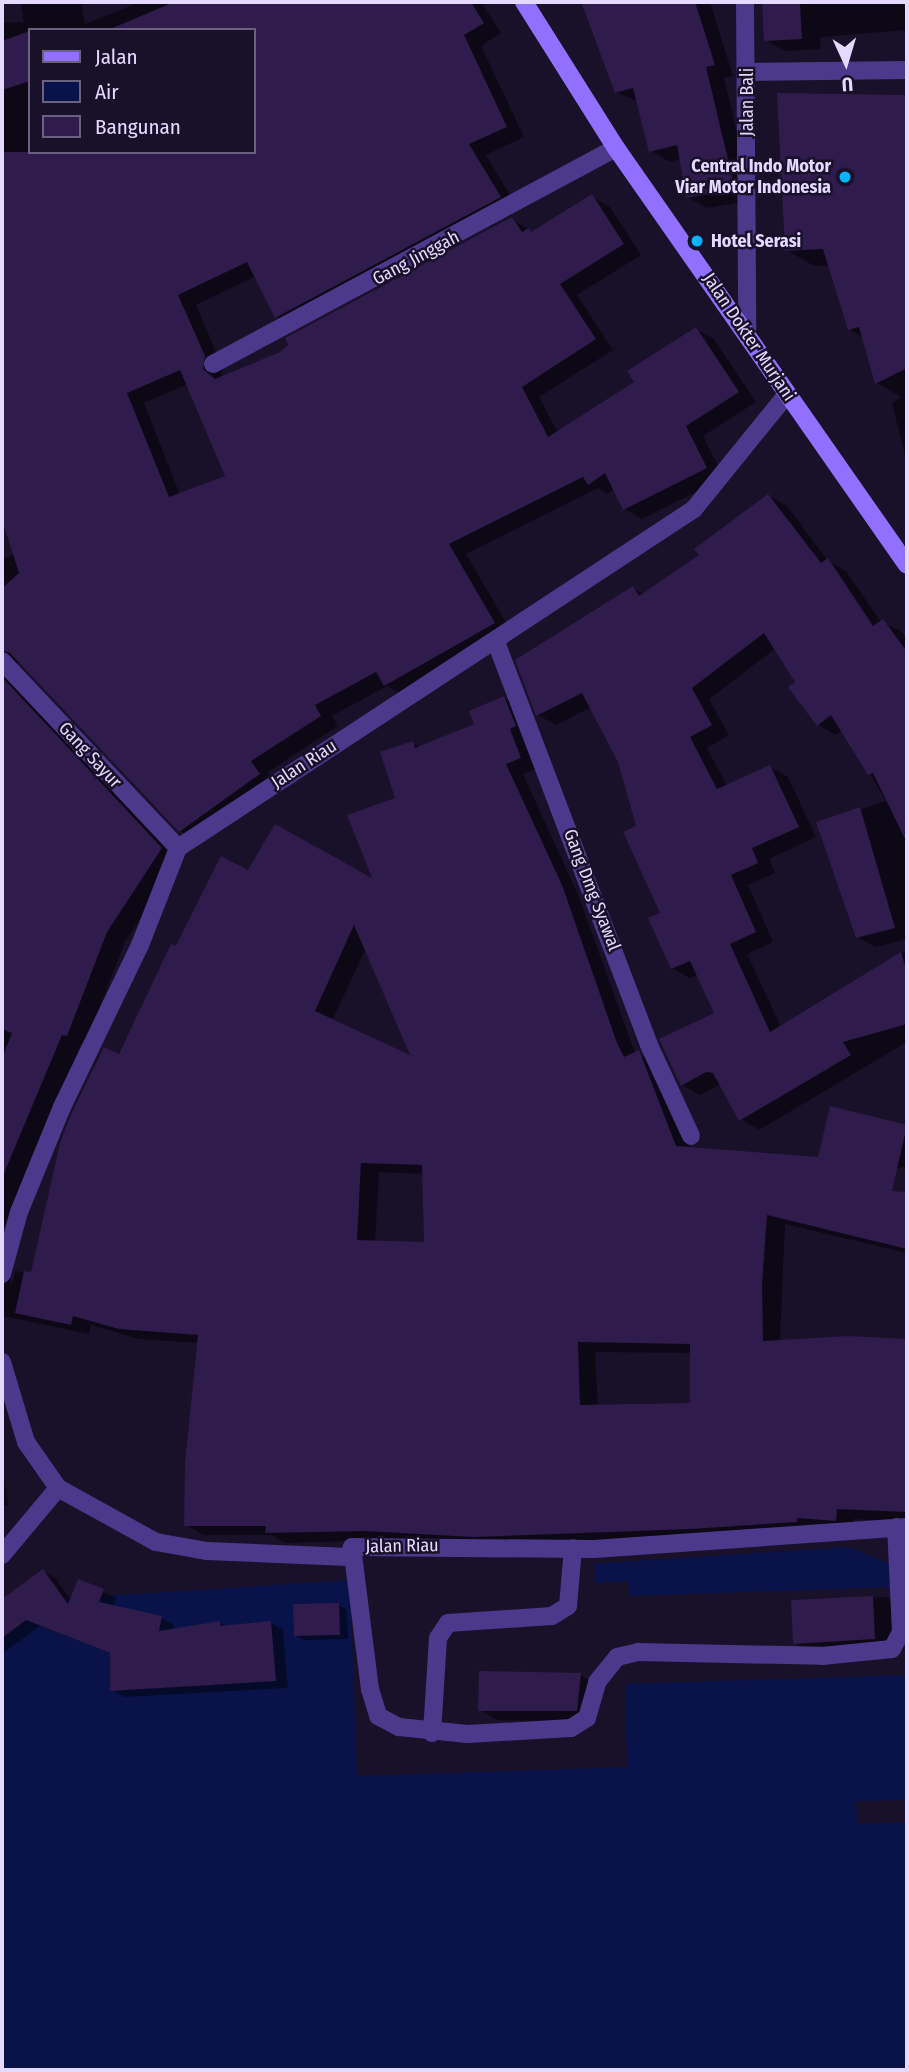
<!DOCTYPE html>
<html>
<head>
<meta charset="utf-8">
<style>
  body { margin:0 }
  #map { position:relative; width:909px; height:2072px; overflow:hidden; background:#19102a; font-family:"Fira Sans Condensed",sans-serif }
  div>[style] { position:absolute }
  .water>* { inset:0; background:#09134a }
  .pier>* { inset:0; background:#19102a }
  .shadow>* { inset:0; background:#0007 }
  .building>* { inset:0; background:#2f1b4c }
  .lane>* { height:18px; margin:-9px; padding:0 9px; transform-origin:9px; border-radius:9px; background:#4d398b }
  .street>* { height:18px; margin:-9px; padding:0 9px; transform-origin:9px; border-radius:9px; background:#4d398b }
  .secondary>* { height:18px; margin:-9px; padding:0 9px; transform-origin:9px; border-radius:9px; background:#9170ff }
  .dots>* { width:19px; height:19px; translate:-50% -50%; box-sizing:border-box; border:4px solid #19102a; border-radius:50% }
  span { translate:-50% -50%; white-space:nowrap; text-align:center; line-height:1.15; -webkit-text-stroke:5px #19102a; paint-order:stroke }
  .street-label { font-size:18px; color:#e5d9ff }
  .poi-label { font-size:18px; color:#e5d9ff; font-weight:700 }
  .right { translate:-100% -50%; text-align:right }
  .left { translate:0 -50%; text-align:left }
  .frame { position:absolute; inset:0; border:4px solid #e5d9ff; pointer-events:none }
  .legend { position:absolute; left:28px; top:28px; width:228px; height:126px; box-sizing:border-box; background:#19102a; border:2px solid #6b607f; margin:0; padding:9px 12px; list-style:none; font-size:21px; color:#e5d9ff }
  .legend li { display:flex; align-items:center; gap:14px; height:35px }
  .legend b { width:35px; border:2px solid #6b607f }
  .north { position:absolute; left:811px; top:28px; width:70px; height:70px; -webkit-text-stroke:5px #19102a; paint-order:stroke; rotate:176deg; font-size:19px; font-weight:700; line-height:28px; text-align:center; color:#e5d9ff }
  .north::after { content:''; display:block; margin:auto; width:24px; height:32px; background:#e5d9ff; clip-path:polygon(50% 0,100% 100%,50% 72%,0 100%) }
</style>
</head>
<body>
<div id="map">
  <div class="water">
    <div style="clip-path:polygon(848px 1547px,907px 1571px,907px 2070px,2px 2070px,2px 1603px)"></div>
  </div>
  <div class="pier">
    <div style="clip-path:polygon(594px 1560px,595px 1583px,628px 1581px,629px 1596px,894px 1587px,894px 1561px,907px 1567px,907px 1675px,625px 1684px,627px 1767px,357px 1776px,350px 1575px)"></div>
    <div style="clip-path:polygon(907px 1800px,907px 1822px,857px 1824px,856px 1801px)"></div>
  </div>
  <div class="shadow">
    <div style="clip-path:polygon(evenodd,20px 2px,81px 2px,85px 24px,140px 2px,292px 2px,294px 8px,307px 2px,481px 2px,501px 33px,481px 46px,524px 137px,486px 155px,517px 207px,294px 327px,276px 317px,256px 276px,196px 305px,223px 368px,221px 379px,281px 353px,512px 219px,532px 232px,592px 197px,610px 207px,641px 255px,577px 295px,613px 350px,539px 397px,558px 433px,636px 383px,696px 329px,714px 339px,756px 402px,703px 436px,724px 478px,642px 519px,624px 508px,615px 489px,607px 494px,598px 488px,466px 554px,512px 633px,404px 695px,387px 686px,332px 716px,338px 726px,268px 772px,277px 785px,198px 841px,180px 831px,22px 663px,11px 663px,179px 859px,125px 942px,85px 1045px,81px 1044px,2px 1232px,2px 560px,15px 553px,2px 514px,2px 23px,24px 22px,20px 2px,30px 30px,254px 30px,254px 152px,30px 152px,30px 30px,20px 2px,188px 384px,228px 477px,180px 495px,144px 403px,188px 384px)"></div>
    <div style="clip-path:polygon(583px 2px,710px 2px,733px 76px,724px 78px,753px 200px,707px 208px,687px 197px,681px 159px,670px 162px,651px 151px,639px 102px,616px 92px)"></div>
    <div style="clip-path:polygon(764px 2px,907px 2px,907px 30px,820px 37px,821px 49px,784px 51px,766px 40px)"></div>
    <div style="clip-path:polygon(779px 95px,907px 96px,907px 463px,892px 404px,901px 397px,877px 383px,863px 337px,849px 329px,830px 265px,814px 266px,787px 250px)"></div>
    <div style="clip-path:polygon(769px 496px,787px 506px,828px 561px,846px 571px,881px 622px,901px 631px,907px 640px,907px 939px,876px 947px,857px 937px,818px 824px,886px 801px,843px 730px,836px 735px,818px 725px,776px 648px,709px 699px,729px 735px,707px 748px,727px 786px,770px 767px,788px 777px,816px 837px,769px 859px,775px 873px,748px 885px,773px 942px,747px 954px,781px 1027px,907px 950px,907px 1042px,759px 1130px,741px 1119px,721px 1084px,700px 1095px,682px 1085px,716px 1013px,698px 975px,690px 978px,672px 968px,663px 914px,620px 762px,591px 707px,556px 725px,538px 715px,633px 588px,644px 594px,701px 555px)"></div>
    <div style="clip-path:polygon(evenodd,504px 698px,522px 708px,538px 768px,523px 774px,579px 897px,635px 1053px,657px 1062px,690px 1149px,819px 1159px,832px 1108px,907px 1126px,907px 1166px,816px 1186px,907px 1194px,907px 1253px,785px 1224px,780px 1342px,907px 1341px,907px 1522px,854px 1519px,854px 1530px,492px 1546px,385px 1540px,285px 1543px,272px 1535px,204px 1535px,186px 1525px,199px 1343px,139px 1339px,91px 1325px,89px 1334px,2px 1316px,2px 1271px,10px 1276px,11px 1286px,16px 1271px,32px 1274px,120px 1056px,176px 948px,249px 872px,375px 882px,412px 743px,421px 748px,476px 725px,504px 698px,366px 948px,413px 1059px,332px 1021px,366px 948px,504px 698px,379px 1172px,424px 1174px,426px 1244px,375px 1242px,379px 1172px,504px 698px,595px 1352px,692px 1353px,691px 1404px,598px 1407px,595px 1352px)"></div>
    <div style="clip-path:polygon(2px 1464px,8px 1505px,2px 1506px)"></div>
    <div style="clip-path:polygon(43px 1571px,55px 1578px,71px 1600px,79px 1581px,116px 1598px,113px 1607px,161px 1618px,174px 1625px,173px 1631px,220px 1623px,227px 1627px,271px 1623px,283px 1630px,288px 1688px,124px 1697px,112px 1690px,112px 1654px,40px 1626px,2px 1654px,2px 1601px)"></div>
    <div style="clip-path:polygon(887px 1597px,905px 1607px,903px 1648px,812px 1653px,795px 1643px,792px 1602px)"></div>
    <div style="clip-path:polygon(338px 1605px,347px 1610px,348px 1639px,304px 1640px,295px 1635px)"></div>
    <div style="clip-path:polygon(580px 1675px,598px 1685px,591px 1722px,497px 1720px,480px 1710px)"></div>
  </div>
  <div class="building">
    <div style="clip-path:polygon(evenodd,174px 2px,471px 2px,484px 23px,464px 35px,507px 127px,469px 144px,501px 197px,275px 318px,247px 262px,178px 295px,205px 356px,203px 369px,215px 379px,280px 352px,288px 345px,285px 338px,512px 217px,522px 232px,529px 228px,531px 232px,592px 194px,624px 244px,560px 284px,596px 339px,522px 387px,548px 437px,634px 382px,627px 371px,696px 327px,739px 392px,686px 426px,707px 468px,623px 510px,605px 473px,588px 485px,583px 477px,449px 544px,495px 623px,384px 686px,376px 672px,315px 705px,321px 716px,251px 761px,260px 774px,179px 832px,10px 653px,2px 650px,2px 588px,19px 573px,2px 520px,2px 152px,254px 152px,254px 30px,108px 30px,174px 2px,180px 370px,225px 476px,169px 497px,127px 393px,180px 370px)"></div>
    <div style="clip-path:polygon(581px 2px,695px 2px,715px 65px,706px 67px,735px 189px,686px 198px,677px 145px,649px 152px,633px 88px,615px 93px)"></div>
    <div style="clip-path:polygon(762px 2px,800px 2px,802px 39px,764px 41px)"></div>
    <div style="clip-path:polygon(30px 31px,30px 81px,2px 90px,2px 41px)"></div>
    <div style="clip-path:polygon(777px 93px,907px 95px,907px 368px,875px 384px,859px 327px,848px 330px,823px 249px,785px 251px)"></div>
    <div style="clip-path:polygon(768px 494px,821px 563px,828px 558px,873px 626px,883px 619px,907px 652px,907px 843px,873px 773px,868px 775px,831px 715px,817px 726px,788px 687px,795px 682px,764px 633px,692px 688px,712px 725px,690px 737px,717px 789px,770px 765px,799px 827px,752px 848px,758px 863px,731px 875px,756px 932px,730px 944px,770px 1032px,901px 952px,907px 973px,907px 1024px,843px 1042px,851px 1055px,739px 1121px,713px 1073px,706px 1072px,681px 1086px,659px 1039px,714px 1013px,690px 961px,671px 969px,648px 918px,660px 913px,623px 832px,636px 826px,618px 762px,582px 693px,536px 716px,515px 660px,633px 586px,639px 596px,699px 555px,694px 549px)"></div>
    <div style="clip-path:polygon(2px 677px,162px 848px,107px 932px,67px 1036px,62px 1035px,2px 1178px,2px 1058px,12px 1033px,2px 1029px)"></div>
    <div style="clip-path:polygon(evenodd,504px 696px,516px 726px,510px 729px,521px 758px,506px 764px,562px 885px,617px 1043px,624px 1057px,639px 1050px,676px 1146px,818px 1157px,830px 1106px,907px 1125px,892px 1191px,907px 1192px,907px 1249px,767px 1215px,762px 1284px,763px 1341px,848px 1336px,907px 1339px,907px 1512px,837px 1509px,836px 1521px,797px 1518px,797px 1522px,690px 1529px,473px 1537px,365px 1531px,265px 1533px,266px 1526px,184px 1526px,185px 1463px,198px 1335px,119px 1329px,73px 1316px,71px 1325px,15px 1313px,24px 1271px,31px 1272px,60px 1143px,72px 1112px,104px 1047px,119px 1054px,171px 944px,176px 946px,221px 856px,248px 870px,275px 824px,372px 878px,347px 815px,395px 798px,380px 752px,413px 741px,415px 748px,474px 724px,469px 711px,504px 696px,354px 925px,410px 1055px,315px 1011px,354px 925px,504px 696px,361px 1163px,422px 1165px,424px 1242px,357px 1240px,361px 1163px,504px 696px,578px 1342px,690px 1344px,690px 1403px,580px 1405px,578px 1342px)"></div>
    <div style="clip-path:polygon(860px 807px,895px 928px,856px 938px,816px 822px)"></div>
    <div style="clip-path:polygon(43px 1569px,68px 1604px,78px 1579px,104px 1589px,99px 1602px,162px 1616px,159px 1631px,220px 1621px,221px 1626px,271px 1621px,276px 1681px,110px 1691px,110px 1653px,26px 1620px,2px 1638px,2px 1599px)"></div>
    <div style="clip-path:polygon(873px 1596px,875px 1639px,793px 1644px,791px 1600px)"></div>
    <div style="clip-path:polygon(339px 1603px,340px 1635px,294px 1636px,293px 1604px)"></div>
    <div style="clip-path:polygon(479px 1671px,581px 1673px,577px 1711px,478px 1711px)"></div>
  </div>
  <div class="lane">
    <div style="left:352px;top:1547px;width:143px;rotate:82.8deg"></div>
    <div style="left:370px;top:1689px;width:28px;rotate:73deg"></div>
    <div style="left:378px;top:1716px;width:24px;rotate:28deg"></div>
    <div style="left:399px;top:1727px;width:69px;rotate:5.8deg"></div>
    <div style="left:468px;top:1734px;width:103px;rotate:-3.3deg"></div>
    <div style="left:571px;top:1728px;width:19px;rotate:-32deg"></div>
    <div style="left:587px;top:1718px;width:37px;rotate:-74deg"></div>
    <div style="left:597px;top:1682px;width:32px;rotate:-51deg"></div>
    <div style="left:617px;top:1657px;width:22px;rotate:-13deg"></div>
    <div style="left:638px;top:1652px;width:184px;rotate:1.2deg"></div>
    <div style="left:822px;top:1656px;width:70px;rotate:-5.7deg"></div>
    <div style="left:892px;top:1649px;width:19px;rotate:-62deg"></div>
    <div style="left:901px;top:1632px;width:105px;rotate:-92.7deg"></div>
    <div style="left:432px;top:1733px;width:95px;rotate:-86.4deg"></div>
    <div style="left:438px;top:1638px;width:18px;rotate:-56deg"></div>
    <div style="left:448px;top:1623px;width:104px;rotate:-3.9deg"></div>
    <div style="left:552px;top:1616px;width:19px;rotate:-32deg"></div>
    <div style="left:568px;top:1606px;width:58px;rotate:-85.1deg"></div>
  </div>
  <div class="street">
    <div style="left:745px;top:2px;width:327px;rotate:89.6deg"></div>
    <div style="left:747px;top:72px;width:160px;rotate:-0.7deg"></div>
    <div style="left:213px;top:364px;width:457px;rotate:-28.2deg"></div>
    <div style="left:496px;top:642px;width:431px;rotate:69.2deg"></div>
    <div style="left:649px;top:1045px;width:100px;rotate:65.2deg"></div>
    <div style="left:2px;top:661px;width:257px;rotate:46.7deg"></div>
    <div style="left:2px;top:1274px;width:64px;rotate:-74.7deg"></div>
    <div style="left:19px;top:1212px;width:113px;rotate:-67.7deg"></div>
    <div style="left:62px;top:1107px;width:180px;rotate:-64.3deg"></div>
    <div style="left:140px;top:945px;width:104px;rotate:-68.6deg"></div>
    <div style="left:178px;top:848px;width:617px;rotate:-33.3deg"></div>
    <div style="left:694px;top:509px;width:148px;rotate:-51deg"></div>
    <div style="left:2px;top:1362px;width:84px;rotate:73.3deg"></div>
    <div style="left:26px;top:1442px;width:56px;rotate:55.2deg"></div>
    <div style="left:58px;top:1488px;width:112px;rotate:28.9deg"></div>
    <div style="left:156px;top:1542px;width:52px;rotate:10deg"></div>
    <div style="left:207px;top:1551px;width:142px;rotate:2.4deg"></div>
    <div style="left:349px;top:1557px;width:10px;rotate:-73deg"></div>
    <div style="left:352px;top:1547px;width:242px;rotate:0.5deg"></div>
    <div style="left:594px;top:1549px;width:314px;rotate:-4deg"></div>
    <div style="left:2px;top:1555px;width:87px;rotate:-50.1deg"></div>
  </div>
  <div class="secondary">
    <div style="left:524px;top:2px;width:173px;rotate:57.8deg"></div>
    <div style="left:616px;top:148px;width:508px;rotate:55.09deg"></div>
  </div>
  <div class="dots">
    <div style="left:845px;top:177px;background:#05b3ff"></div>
    <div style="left:697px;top:241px;background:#05b3ff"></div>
  </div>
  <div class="street-label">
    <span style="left:747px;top:102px;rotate:-90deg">Jalan Bali</span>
    <span style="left:416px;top:258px;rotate:-28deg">Gang Jinggah</span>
    <span style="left:749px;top:337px;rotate:56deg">Jalan Dokter Murjani</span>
    <span style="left:90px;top:755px;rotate:47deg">Gang Sayur</span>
    <span style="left:304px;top:764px;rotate:-33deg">Jalan Riau</span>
    <span style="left:592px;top:890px;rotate:69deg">Gang Dmg Syawal</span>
    <span style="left:402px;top:1546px;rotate:-1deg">Jalan Riau</span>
  </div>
  <div class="poi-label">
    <span class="right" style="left:831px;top:177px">Central Indo Motor<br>Viar Motor Indonesia</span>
    <span class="left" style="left:711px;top:241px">Hotel Serasi</span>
  </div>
  <div class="frame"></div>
  <ul class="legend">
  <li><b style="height:9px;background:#9170ff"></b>Jalan</li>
  <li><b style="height:19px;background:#09134a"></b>Air</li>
  <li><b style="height:19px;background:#2f1b4c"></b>Bangunan</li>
  </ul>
  <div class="north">U</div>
</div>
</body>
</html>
